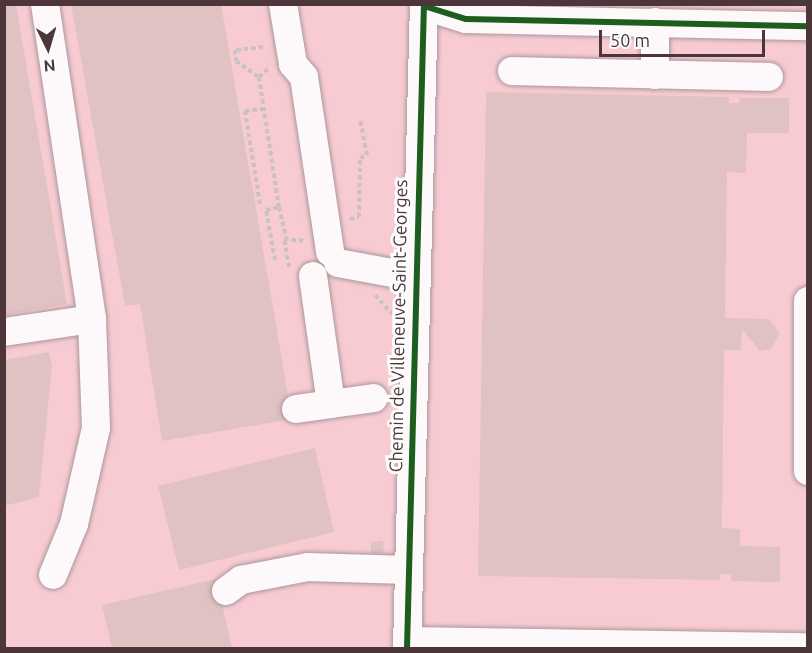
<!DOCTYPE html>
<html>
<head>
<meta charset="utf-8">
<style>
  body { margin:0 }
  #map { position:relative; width:812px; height:653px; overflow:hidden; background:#f1d9dd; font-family:Ubuntu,sans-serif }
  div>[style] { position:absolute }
  .built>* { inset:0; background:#f8cbd3 }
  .building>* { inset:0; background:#dfc2c1 }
  .path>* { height:4px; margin-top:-2px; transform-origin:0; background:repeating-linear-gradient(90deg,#cbc1c3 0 4.5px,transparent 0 7.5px) }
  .roads { filter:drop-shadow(0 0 2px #ab989b) drop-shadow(0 0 2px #ab989b) }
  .minor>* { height:28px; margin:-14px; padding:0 14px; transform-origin:14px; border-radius:14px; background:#fdf9fa }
  .cycleway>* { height:6px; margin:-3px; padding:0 3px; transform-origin:3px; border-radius:3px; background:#1b5e20 }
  span { translate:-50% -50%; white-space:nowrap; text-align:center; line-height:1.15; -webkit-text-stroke:6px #fdfdfd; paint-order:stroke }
  .street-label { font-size:18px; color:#4c363a }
  .frame { position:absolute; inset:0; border:6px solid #4c363a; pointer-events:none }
  .north { position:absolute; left:18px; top:18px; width:60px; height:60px; -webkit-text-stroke:4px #fdfdfd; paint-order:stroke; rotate:175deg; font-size:16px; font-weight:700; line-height:24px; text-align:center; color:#4c363a }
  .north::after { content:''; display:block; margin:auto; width:21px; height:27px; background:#4c363a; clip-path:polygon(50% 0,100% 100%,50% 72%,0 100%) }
  .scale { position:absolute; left:599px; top:30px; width:166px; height:27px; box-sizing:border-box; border:3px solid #4c363a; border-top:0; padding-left:8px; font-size:18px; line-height:21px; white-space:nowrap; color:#4c363a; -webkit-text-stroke:4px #fdfdfd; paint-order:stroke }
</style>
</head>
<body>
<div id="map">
  <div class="built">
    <div style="clip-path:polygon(5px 5px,807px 5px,807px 648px,5px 648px)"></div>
  </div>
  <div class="building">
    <div style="clip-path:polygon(4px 4px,16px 4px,67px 304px,4px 315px)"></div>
    <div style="clip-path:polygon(71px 4px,221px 4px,292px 419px,162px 441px,140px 304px,125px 306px)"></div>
    <div style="clip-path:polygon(486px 92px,729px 97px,729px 103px,739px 103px,740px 98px,789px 98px,789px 133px,747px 133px,746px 173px,727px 172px,725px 318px,769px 319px,780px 334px,771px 349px,760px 351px,742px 329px,741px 350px,724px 350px,722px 528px,740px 529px,740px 546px,780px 547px,780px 582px,731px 581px,731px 574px,720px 574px,720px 580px,478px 576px)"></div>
    <div style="clip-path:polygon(49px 352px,52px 366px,39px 497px,4px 506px,4px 360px)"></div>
    <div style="clip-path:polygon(315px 448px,334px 532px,179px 570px,158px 486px)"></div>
    <div style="clip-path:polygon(383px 541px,384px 553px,371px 553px,371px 542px)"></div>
    <div style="clip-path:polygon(216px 579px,232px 648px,112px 648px,102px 605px)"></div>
  </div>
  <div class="path">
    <div style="left:263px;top:47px;width:28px;rotate:174deg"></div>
    <div style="left:235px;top:50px;width:11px;rotate:85deg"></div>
    <div style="left:236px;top:61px;width:28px;rotate:35deg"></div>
    <div style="left:259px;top:77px;width:132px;rotate:81.3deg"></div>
    <div style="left:259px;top:77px;width:15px;rotate:-42deg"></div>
    <div style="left:260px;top:204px;width:94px;rotate:-99.2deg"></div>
    <div style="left:245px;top:111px;width:18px;rotate:-6deg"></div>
    <div style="left:350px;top:219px;width:9px;rotate:-13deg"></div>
    <div style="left:359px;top:217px;width:59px;rotate:-89deg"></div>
    <div style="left:360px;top:158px;width:8px;rotate:-23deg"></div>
    <div style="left:367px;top:155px;width:37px;rotate:-101deg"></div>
    <div style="left:275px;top:260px;width:51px;rotate:-100.2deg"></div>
    <div style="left:266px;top:210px;width:13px;rotate:-13deg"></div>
    <div style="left:279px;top:207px;width:31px;rotate:77deg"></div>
    <div style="left:289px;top:267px;width:28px;rotate:-100deg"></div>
    <div style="left:284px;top:239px;width:21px;rotate:5deg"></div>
    <div style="left:375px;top:295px;width:25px;rotate:48deg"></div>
  </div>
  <div class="roads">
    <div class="minor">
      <div style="left:45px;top:4px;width:318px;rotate:81.5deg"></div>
      <div style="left:283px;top:4px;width:61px;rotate:80.5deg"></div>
      <div style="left:293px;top:64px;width:17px;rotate:50deg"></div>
      <div style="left:304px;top:77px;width:177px;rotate:81.5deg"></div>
      <div style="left:424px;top:6px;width:44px;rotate:17.2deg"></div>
      <div style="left:466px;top:19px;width:342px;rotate:1.2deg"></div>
      <div style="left:512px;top:71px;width:257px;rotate:1.3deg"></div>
      <div style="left:655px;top:75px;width:53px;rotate:-90deg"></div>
      <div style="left:338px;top:263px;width:77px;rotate:10.4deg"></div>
      <div style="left:313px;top:276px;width:129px;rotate:82deg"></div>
      <div style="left:331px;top:404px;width:43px;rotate:-7.9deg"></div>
      <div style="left:808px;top:301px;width:170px;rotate:90deg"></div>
      <div style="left:4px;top:332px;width:89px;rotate:-8.4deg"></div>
      <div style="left:92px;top:319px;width:109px;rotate:87.9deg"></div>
      <div style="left:96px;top:428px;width:98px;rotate:102.9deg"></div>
      <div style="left:74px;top:524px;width:55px;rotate:112.4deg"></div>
      <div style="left:296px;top:409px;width:35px;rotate:-8deg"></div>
      <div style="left:226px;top:591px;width:19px;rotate:-36deg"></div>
      <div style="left:241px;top:580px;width:68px;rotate:-11deg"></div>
      <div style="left:308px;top:567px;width:100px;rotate:1.7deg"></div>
      <div style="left:407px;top:641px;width:401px;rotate:0.9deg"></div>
      <div style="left:407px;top:648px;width:644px;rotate:-88.49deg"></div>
    </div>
  </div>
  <div class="cycleway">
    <div style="left:424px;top:6px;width:44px;rotate:17.2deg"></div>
    <div style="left:466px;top:19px;width:342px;rotate:1.2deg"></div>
    <div style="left:407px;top:648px;width:644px;rotate:-88.49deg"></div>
  </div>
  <div class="street-label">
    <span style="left:398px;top:326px;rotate:-89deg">Chemin de Villeneuve-Saint-Georges</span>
  </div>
  <div class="frame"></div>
  <div class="north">N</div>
  <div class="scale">50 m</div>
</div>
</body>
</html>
